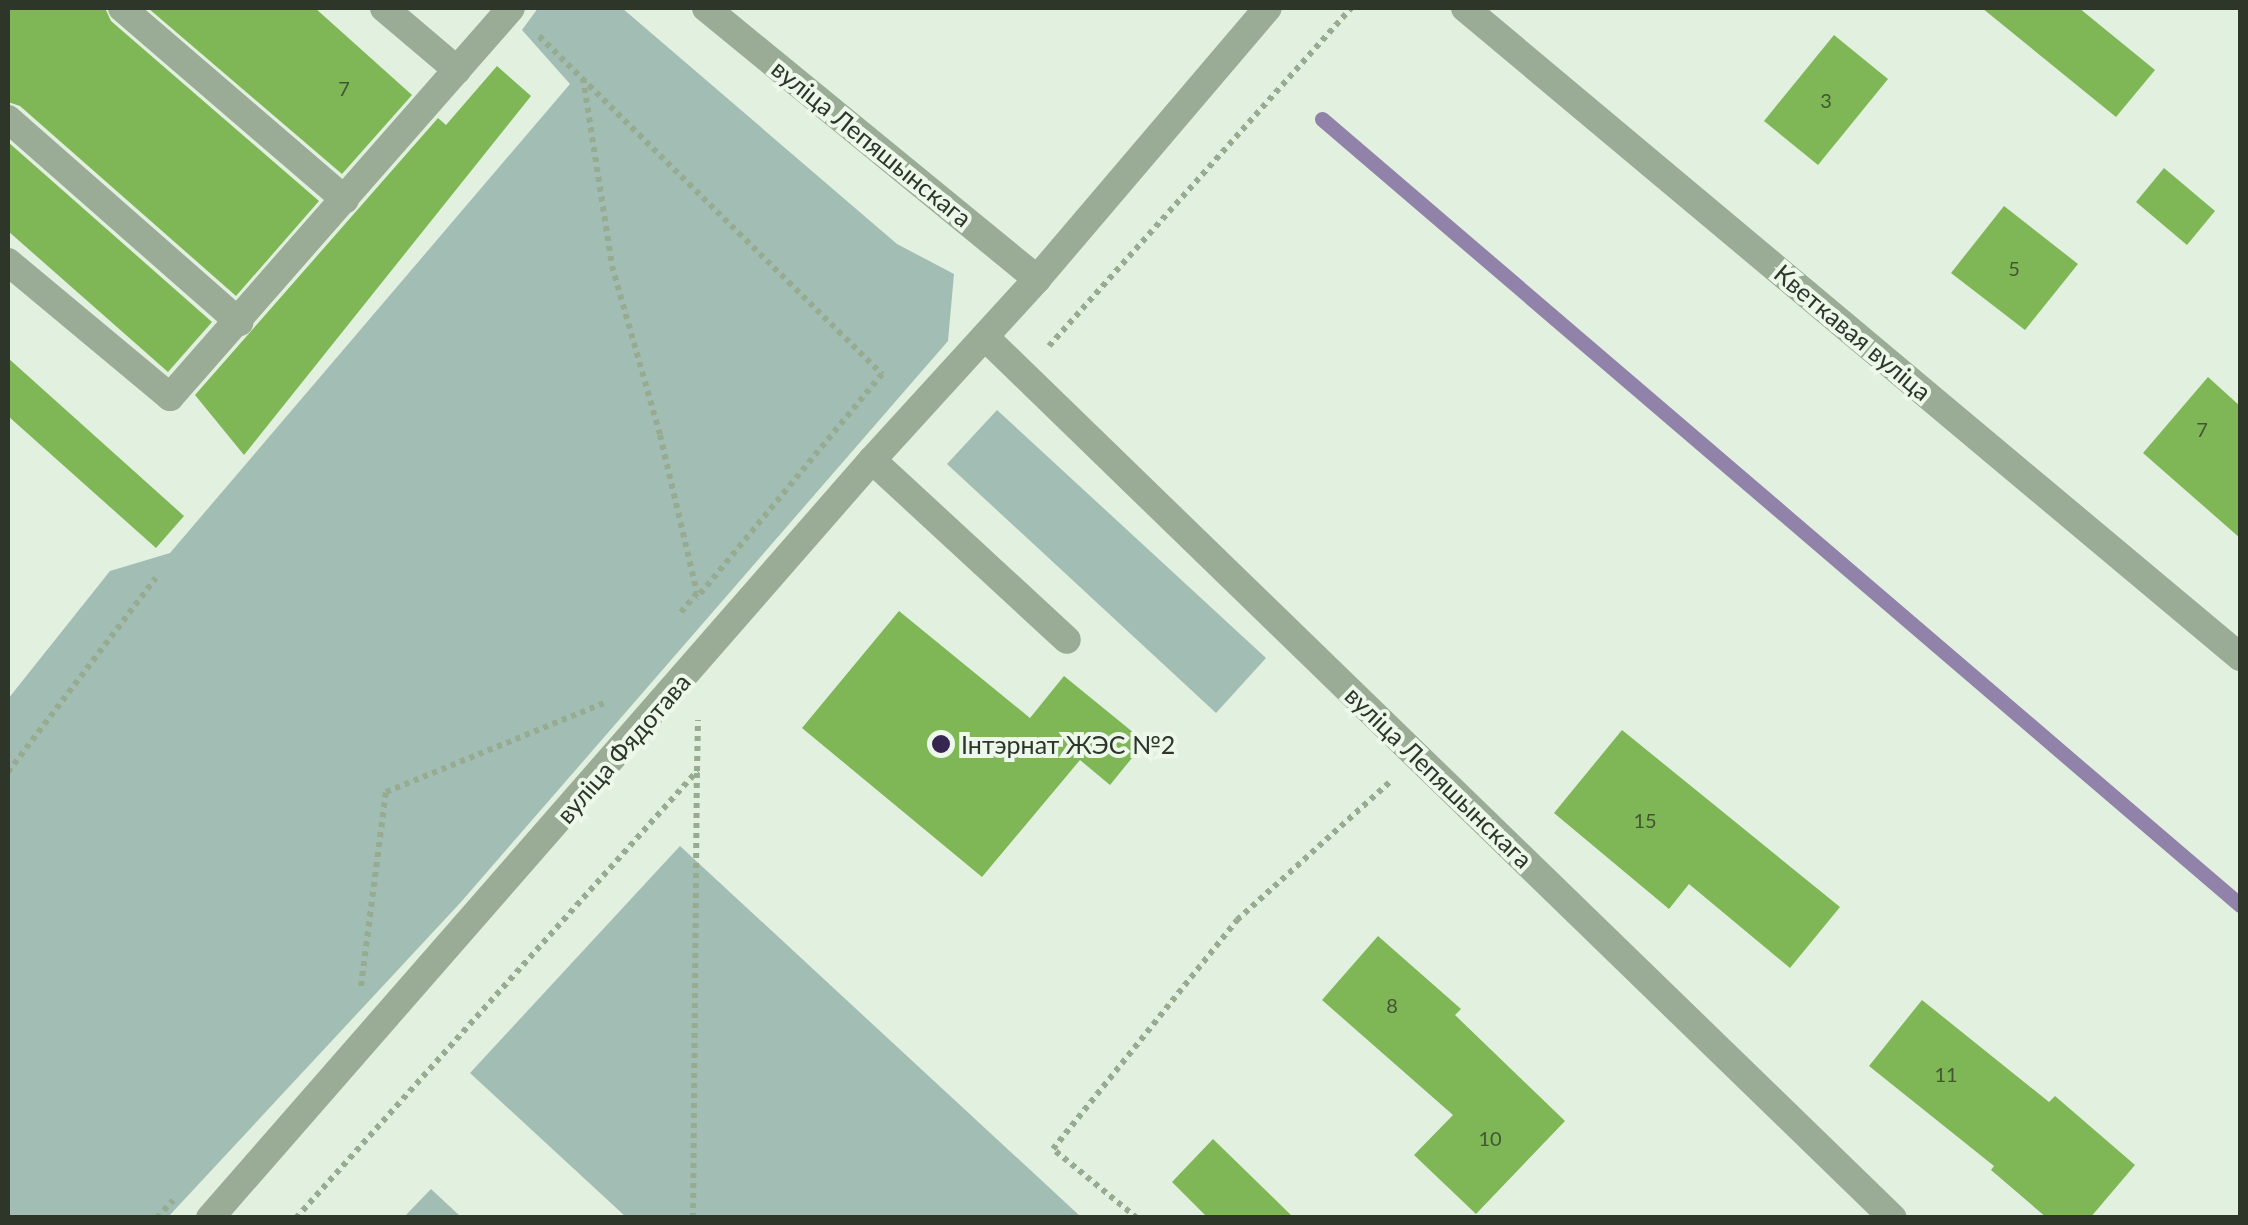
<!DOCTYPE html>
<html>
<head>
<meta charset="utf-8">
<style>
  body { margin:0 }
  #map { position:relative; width:2248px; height:1225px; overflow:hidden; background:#e2f0df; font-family:Lato,sans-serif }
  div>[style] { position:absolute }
  .green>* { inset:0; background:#a1bdb4 }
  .stream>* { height:15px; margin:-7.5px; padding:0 7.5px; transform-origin:7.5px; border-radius:7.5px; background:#9182a9 }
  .building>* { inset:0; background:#7fb756 }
  .path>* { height:6px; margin-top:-3px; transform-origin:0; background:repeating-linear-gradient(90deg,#96ab90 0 5px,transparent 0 10px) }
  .service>* { height:28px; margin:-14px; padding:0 14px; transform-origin:14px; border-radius:14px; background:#9aac95 }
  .minor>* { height:28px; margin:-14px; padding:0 14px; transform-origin:14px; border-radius:14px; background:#9aac95 }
  .dots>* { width:28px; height:28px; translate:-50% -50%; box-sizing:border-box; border:5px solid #edf8eb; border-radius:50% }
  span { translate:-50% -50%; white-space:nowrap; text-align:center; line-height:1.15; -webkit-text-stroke:8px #edf8eb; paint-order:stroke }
  .number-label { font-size:20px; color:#425635 }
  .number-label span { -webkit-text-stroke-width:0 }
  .street-label { font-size:25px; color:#2e362a }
  .poi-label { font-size:25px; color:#2e362a }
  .left { translate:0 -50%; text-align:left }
  .frame { position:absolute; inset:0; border:10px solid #2e362a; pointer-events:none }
</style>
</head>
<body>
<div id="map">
  <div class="green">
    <div style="clip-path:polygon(538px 8px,622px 8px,897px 244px,954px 274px,948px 341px,461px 902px,168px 1217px,8px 1217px,8px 699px,110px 571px,170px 553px,570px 84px,522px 30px)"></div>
    <div style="clip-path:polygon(997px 410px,1266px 658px,1216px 713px,947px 464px)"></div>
    <div style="clip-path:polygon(680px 846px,1081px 1217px,626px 1217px,470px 1073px)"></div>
    <div style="clip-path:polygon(431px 1189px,461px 1217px,404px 1217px)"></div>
  </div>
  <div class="stream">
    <div style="left:1322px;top:119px;width:1209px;rotate:40.57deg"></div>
  </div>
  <div class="building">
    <div style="clip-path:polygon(8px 8px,105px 8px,111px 21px,319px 201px,236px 296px,20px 106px,8px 102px)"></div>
    <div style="clip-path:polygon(148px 8px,315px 8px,412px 95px,342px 174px)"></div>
    <div style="clip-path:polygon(1982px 8px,2079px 8px,2155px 70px,2116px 117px)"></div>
    <div style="clip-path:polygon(1834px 35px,1888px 79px,1818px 165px,1764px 121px)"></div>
    <div style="clip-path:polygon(497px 66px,531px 96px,244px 455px,195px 395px,438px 118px,446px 125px)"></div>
    <div style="clip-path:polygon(8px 142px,212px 322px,168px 372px,8px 231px)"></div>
    <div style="clip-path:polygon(2164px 168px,2215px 211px,2187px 245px,2136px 202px)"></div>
    <div style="clip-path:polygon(2004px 206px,2078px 264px,2025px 330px,1951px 273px)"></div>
    <div style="clip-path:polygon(8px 358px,184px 516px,156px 548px,8px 416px)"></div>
    <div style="clip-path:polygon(2208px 377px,2240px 406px,2240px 538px,2143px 453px)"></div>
    <div style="clip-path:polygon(899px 611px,1030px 718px,1064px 676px,1145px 742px,1110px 785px,1080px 760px,982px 877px,802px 728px)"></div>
    <div style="clip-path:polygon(1622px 730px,1840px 907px,1790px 968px,1689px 884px,1669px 909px,1554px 813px)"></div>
    <div style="clip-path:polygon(1378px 936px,1461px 1009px,1455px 1015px,1565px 1121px,1476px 1214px,1414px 1155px,1453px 1115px,1322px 1000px)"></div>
    <div style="clip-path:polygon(1922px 1000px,2049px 1102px,2055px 1096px,2135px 1165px,2090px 1218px,2047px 1218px,1991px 1170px,1994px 1166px,1869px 1066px)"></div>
    <div style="clip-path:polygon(1213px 1139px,1294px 1218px,1208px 1218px,1172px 1182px)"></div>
  </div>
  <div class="path">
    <div style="left:539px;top:36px;width:482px;rotate:44.6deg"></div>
    <div style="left:882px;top:374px;width:291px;rotate:129.6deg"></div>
    <div style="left:583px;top:78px;width:190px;rotate:81.2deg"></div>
    <div style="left:612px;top:266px;width:176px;rotate:74.1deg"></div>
    <div style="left:660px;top:435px;width:162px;rotate:76.8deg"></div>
    <div style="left:697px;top:593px;width:25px;rotate:130deg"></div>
    <div style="left:1049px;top:346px;width:453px;rotate:-48.2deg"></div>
    <div style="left:8px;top:772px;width:244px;rotate:-52.7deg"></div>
    <div style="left:361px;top:986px;width:196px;rotate:-82.7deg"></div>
    <div style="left:386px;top:792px;width:238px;rotate:-22.2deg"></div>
    <div style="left:157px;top:1218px;width:24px;rotate:-48deg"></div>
    <div style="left:296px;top:1218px;width:601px;rotate:-48.1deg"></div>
    <div style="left:697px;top:771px;width:51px;rotate:-88.9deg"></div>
    <div style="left:693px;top:1218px;width:446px;rotate:-89.5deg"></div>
    <div style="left:1137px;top:1218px;width:109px;rotate:-140.6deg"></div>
    <div style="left:1053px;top:1149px;width:294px;rotate:-51.2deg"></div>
    <div style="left:1237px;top:920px;width:207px;rotate:-42.1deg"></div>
  </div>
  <div class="service">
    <div style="left:122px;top:8px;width:294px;rotate:40.7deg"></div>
    <div style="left:384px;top:8px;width:96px;rotate:40.3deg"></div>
    <div style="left:8px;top:119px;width:308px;rotate:41.3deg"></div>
    <div style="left:8px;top:262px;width:211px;rotate:39.8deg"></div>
    <div style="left:170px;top:397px;width:517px;rotate:-48.76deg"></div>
    <div style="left:872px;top:460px;width:265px;rotate:42.7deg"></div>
  </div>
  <div class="minor">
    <div style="left:706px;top:8px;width:428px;rotate:39.3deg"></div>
    <div style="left:1465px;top:8px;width:1011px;rotate:39.94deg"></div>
    <div style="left:985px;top:337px;width:1265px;rotate:44.14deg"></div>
    <div style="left:210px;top:1218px;width:1006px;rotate:-48.87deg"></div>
    <div style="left:872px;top:460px;width:245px;rotate:-47.6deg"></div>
    <div style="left:1037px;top:279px;width:356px;rotate:-49.6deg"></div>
  </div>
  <div class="dots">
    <div style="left:941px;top:744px;background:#372552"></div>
  </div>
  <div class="number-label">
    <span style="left:344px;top:88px">7</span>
    <span style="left:1826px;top:100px">3</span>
    <span style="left:2014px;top:268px">5</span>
    <span style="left:2202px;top:429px">7</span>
    <span style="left:1645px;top:820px">15</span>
    <span style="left:1392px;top:1005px">8</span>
    <span style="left:1946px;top:1074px">11</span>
    <span style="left:1490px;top:1138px">10</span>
  </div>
  <div class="street-label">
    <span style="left:872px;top:143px;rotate:39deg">вуліца Лепяшынскага</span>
    <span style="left:1853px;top:332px;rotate:40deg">Кветкавая вуліца</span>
    <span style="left:623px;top:748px;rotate:-49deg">вуліца Фядотава</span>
    <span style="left:1439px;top:777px;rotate:44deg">вуліца Лепяшынскага</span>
  </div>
  <div class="poi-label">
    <span class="left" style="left:961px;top:744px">Інтэрнат ЖЭС №2</span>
  </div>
  <div class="frame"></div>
</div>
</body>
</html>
